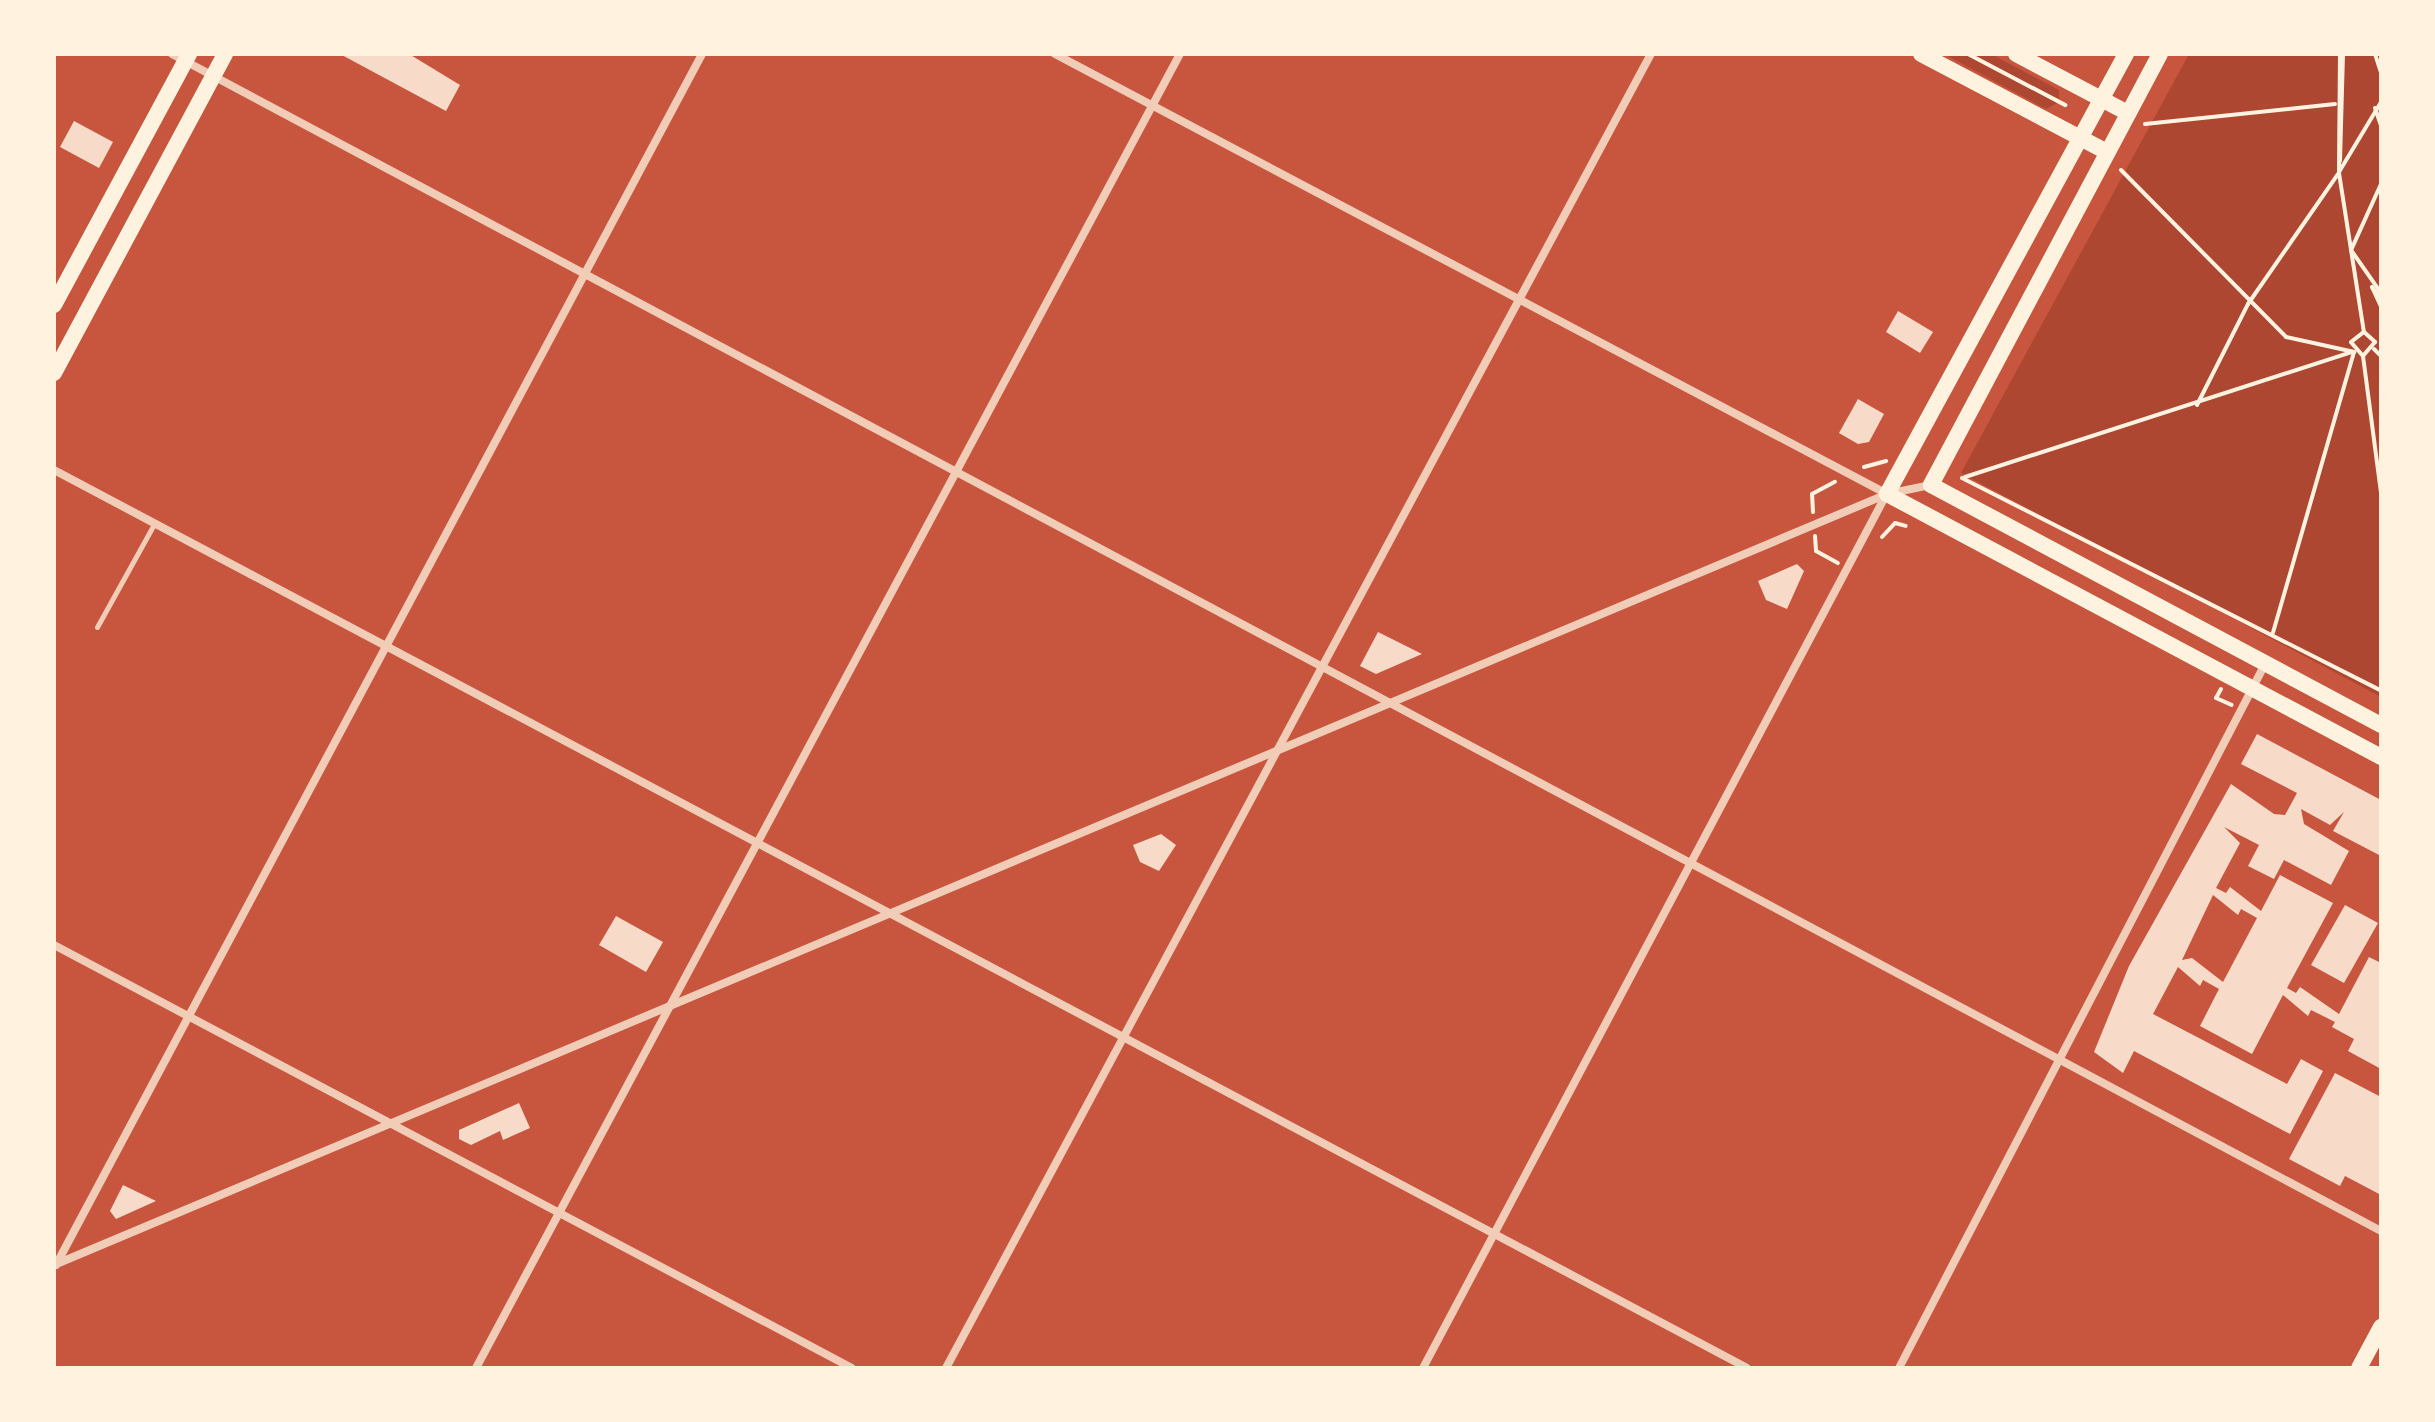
<!DOCTYPE html>
<html>
<head>
<meta charset="utf-8">
<style>
  body { margin:0 }
  #map { position:relative; width:2435px; height:1422px; overflow:hidden; background:#c8553d; font-family:Overpass,sans-serif }
  div>[style] { position:absolute }
  .green>* { inset:0; background:#ae4732 }
  .building>* { inset:0; background:#f7dbc8 }
  .path>* { height:4px; margin:-2px; padding:0 2px; transform-origin:2px; border-radius:2px; background:#fff3e0 }
  .service>* { height:5px; margin:-2.5px; padding:0 2.5px; transform-origin:2.5px; border-radius:2.5px; background:#f1ccb7 }
  .minor>* { height:8px; margin:-4px; padding:0 4px; transform-origin:4px; border-radius:4px; background:#f1ccb7 }
  .secondary>* { height:16px; margin:-8px; padding:0 8px; transform-origin:8px; border-radius:8px; background:#fff3e0 }
  span { translate:-50% -50%; white-space:nowrap; text-align:center; line-height:1.15; -webkit-text-stroke:7px #fff3e0; paint-order:stroke }
  .frame { position:absolute; inset:0; border:56px solid #fff3e0; pointer-events:none }
</style>
</head>
<body>
<div id="map">
  <div class="green">
    <div style="clip-path:polygon(1944px 54px,1991px 54px,2059px 90px,2059px 102px,2046px 109px)"></div>
    <div style="clip-path:polygon(2189px 54px,2381px 54px,2381px 697px,1961px 473px)"></div>
  </div>
  <div class="building">
    <div style="clip-path:polygon(340px 54px,409px 54px,460px 85px,446px 111px)"></div>
    <div style="clip-path:polygon(74px 121px,113px 142px,99px 168px,60px 147px)"></div>
    <div style="clip-path:polygon(1898px 311px,1933px 332px,1920px 353px,1886px 332px)"></div>
    <div style="clip-path:polygon(1858px 399px,1884px 414px,1869px 442px,1858px 444px,1839px 433px)"></div>
    <div style="clip-path:polygon(1797px 564px,1804px 571px,1787px 609px,1766px 600px,1758px 581px)"></div>
    <div style="clip-path:polygon(1378px 632px,1422px 654px,1376px 674px,1360px 666px)"></div>
    <div style="clip-path:polygon(evenodd,2257px 734px,2381px 800px,2381px 856px,2333px 831px,2344px 812px,2330px 825px,2301px 809px,2304px 824px,2349px 851px,2331px 885px,2284px 860px,2274px 879px,2248px 866px,2259px 845px,2224px 827px,2240px 843px,2216px 888px,2226px 893px,2230px 887px,2261px 911px,2280px 875px,2333px 903px,2287px 988px,2296px 993px,2300px 987px,2339px 1014px,2369px 957px,2381px 963px,2381px 1069px,2348px 1051px,2354px 1039px,2332px 1027px,2335px 1022px,2311px 1010px,2308px 1016px,2283px 995px,2252px 1054px,2200px 1026px,2219px 989px,2203px 980px,2200px 986px,2178px 967px,2153px 1014px,2287px 1084px,2301px 1059px,2323px 1071px,2290px 1134px,2134px 1051px,2123px 1073px,2094px 1052px,2129px 966px,2231px 784px,2274px 814px,2285px 815px,2297px 793px,2241px 764px,2257px 734px,2213px 895px,2238px 915px,2241px 909px,2257px 918px,2223px 982px,2192px 958px,2182px 960px,2213px 895px)"></div>
    <div style="clip-path:polygon(1161px 834px,1176px 845px,1159px 871px,1140px 862px,1133px 845px)"></div>
    <div style="clip-path:polygon(2345px 905px,2378px 923px,2344px 983px,2311px 965px)"></div>
    <div style="clip-path:polygon(616px 916px,663px 942px,646px 972px,599px 945px)"></div>
    <div style="clip-path:polygon(2335px 1073px,2381px 1097px,2381px 1195px,2345px 1176px,2340px 1186px,2289px 1159px)"></div>
    <div style="clip-path:polygon(519px 1103px,530px 1128px,503px 1140px,500px 1131px,471px 1145px,459px 1139px,459px 1130px)"></div>
    <div style="clip-path:polygon(123px 1185px,156px 1201px,116px 1219px,110px 1211px)"></div>
  </div>
  <div class="path">
    <div style="left:1968px;top:54px;width:110px;rotate:27.7deg"></div>
    <div style="left:2340px;top:54px;width:119px;rotate:90.5deg"></div>
    <div style="left:2339px;top:173px;width:161px;rotate:81.1deg"></div>
    <div style="left:2364px;top:332px;width:15px;rotate:42deg"></div>
    <div style="left:2375px;top:342px;width:18px;rotate:131deg"></div>
    <div style="left:2363px;top:356px;width:18px;rotate:-131deg"></div>
    <div style="left:2351px;top:342px;width:16px;rotate:-38deg"></div>
    <div style="left:2375px;top:54px;width:19px;rotate:72deg"></div>
    <div style="left:2375px;top:108px;width:18px;rotate:71deg"></div>
    <div style="left:2145px;top:124px;width:191px;rotate:-6deg"></div>
    <div style="left:2340px;top:161px;width:107px;rotate:-88.4deg"></div>
    <div style="left:2121px;top:170px;width:235px;rotate:45.3deg"></div>
    <div style="left:2286px;top:337px;width:70px;rotate:12.4deg"></div>
    <div style="left:2354px;top:352px;width:292px;rotate:106.1deg"></div>
    <div style="left:2339px;top:172px;width:82px;rotate:-59deg"></div>
    <div style="left:2381px;top:184px;width:72px;rotate:114.4deg"></div>
    <div style="left:2351px;top:250px;width:52px;rotate:55.1deg"></div>
    <div style="left:2381px;top:299px;width:15px;rotate:-127deg"></div>
    <div style="left:2372px;top:287px;width:21px;rotate:65deg"></div>
    <div style="left:2374px;top:349px;width:10px;rotate:45deg"></div>
    <div style="left:2363px;top:356px;width:138px;rotate:82.5deg"></div>
    <div style="left:2197px;top:405px;width:113px;rotate:-63.2deg"></div>
    <div style="left:2248px;top:304px;width:158px;rotate:-55.3deg"></div>
    <div style="left:1864px;top:467px;width:23px;rotate:-15deg"></div>
    <div style="left:1965px;top:477px;width:407px;rotate:-17.9deg"></div>
    <div style="left:1962px;top:478px;width:470px;rotate:26.9deg"></div>
    <div style="left:1813px;top:512px;width:18px;rotate:-93deg"></div>
    <div style="left:1812px;top:494px;width:26px;rotate:-28deg"></div>
    <div style="left:1815px;top:536px;width:15px;rotate:86deg"></div>
    <div style="left:1816px;top:551px;width:25px;rotate:29deg"></div>
    <div style="left:1882px;top:537px;width:19px;rotate:-47deg"></div>
    <div style="left:1895px;top:523px;width:11px;rotate:15deg"></div>
    <div style="left:2221px;top:689px;width:10px;rotate:119deg"></div>
    <div style="left:2216px;top:698px;width:17px;rotate:24deg"></div>
  </div>
  <div class="service">
    <div style="left:97px;top:627px;width:118px;rotate:-61deg"></div>
  </div>
  <div class="minor">
    <div style="left:172px;top:54px;width:2503px;rotate:28.05deg"></div>
    <div style="left:1055px;top:54px;width:941px;rotate:27.87deg"></div>
    <div style="left:54px;top:470px;width:1916px;rotate:27.94deg"></div>
    <div style="left:54px;top:945px;width:903px;rotate:27.93deg"></div>
    <div style="left:54px;top:1265px;width:1989px;rotate:-22.81deg"></div>
    <div style="left:1887px;top:494px;width:45px;rotate:-11.6deg"></div>
    <div style="left:56px;top:1265px;width:1373px;rotate:-61.92deg"></div>
    <div style="left:476px;top:1368px;width:1491px;rotate:-61.82deg"></div>
    <div style="left:946px;top:1368px;width:1491px;rotate:-61.79deg"></div>
    <div style="left:1423px;top:1368px;width:988px;rotate:-62.06deg"></div>
    <div style="left:1899px;top:1368px;width:793px;rotate:-62.53deg"></div>
  </div>
  <div class="secondary">
    <div style="left:1921px;top:54px;width:210px;rotate:27.8deg"></div>
    <div style="left:2016px;top:54px;width:127px;rotate:27.8deg"></div>
    <div style="left:2126px;top:54px;width:501px;rotate:118.51deg"></div>
    <div style="left:1887px;top:494px;width:560px;rotate:28.03deg"></div>
    <div style="left:2160px;top:54px;width:488px;rotate:118deg"></div>
    <div style="left:1931px;top:485px;width:510px;rotate:28.07deg"></div>
    <div style="left:54px;top:305px;width:285px;rotate:-61.7deg"></div>
    <div style="left:54px;top:373px;width:362px;rotate:-61.8deg"></div>
    <div style="left:2359px;top:1368px;width:47px;rotate:-61.8deg"></div>
  </div>
  <div class="frame"></div>
</div>
</body>
</html>
